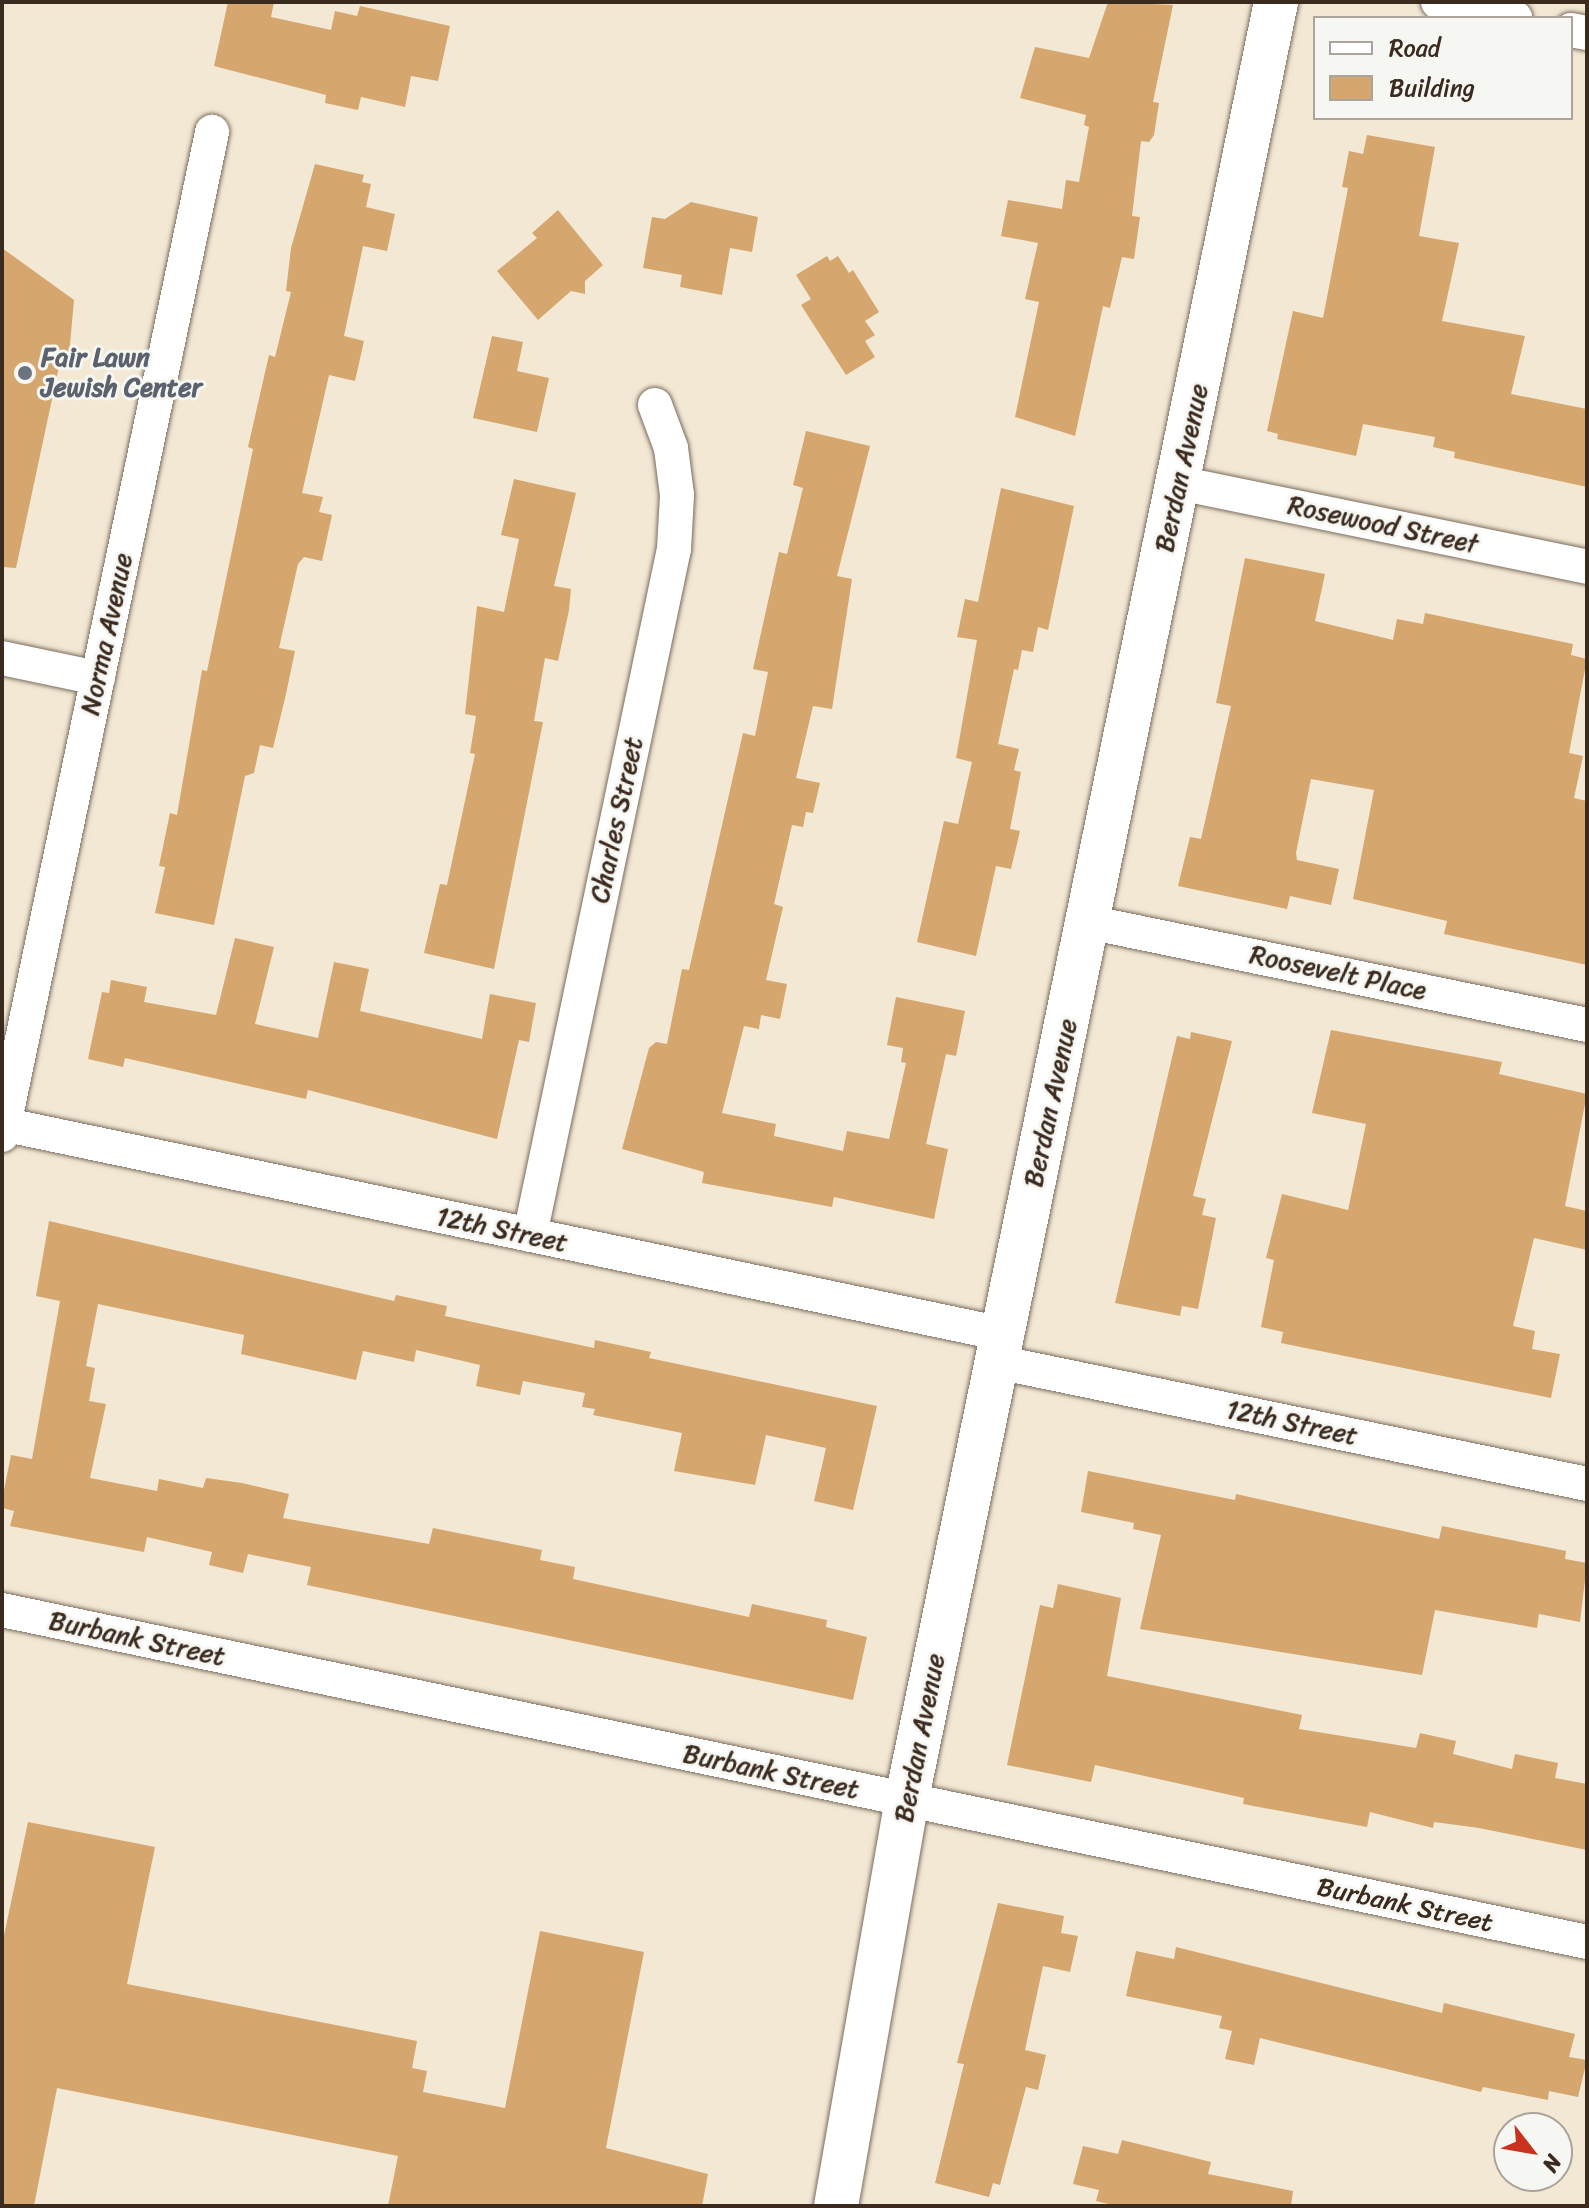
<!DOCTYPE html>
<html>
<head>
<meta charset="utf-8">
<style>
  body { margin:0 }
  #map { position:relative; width:1589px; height:2208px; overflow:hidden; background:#f2e8d4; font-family:Sriracha,sans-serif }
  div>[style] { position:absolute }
  .building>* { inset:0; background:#d5a76e }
  .roads { filter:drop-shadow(0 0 2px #7b6c5e) drop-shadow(0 0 2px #7b6c5e) }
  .street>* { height:34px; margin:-17px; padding:0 17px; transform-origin:17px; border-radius:17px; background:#fff }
  .secondary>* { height:44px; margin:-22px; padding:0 22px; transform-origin:22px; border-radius:22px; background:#fff }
  .dots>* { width:22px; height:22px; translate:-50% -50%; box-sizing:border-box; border:4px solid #f6f6f2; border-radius:50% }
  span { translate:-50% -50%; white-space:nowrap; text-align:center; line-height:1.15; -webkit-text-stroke:6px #f6f6f2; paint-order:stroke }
  .worship-label { font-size:26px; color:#5b616d; font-weight:700 }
  .left { translate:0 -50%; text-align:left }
  .street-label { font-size:26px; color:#3b2a1e }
  .frame { position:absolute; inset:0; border:4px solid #3b2a1e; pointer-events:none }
  .legend { position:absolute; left:1313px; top:16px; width:260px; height:104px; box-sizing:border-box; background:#f6f6f2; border:2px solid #aba49d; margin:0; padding:10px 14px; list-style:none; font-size:24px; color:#3b2a1e }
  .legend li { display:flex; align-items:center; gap:16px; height:40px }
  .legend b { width:40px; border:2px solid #aba49d }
  .north { position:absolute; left:1493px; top:2112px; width:80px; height:80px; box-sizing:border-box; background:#f6f6f2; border:2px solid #aba49d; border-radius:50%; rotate:121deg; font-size:22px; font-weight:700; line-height:32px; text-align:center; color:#3b2a1e }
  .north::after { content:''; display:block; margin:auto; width:28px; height:36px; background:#c8321e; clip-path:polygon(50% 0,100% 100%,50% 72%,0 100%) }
</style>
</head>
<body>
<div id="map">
  <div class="building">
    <div style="clip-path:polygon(228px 2px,274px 2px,271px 17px,331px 30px,335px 11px,357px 16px,360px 6px,450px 26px,438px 81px,411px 76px,405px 107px,361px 97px,358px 110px,325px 103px,326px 95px,214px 66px)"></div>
    <div style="clip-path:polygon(1108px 2px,1173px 5px,1153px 102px,1159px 103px,1154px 135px,1149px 142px,1141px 141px,1132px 216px,1140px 217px,1134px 259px,1122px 257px,1110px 308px,1103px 306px,1075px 436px,1015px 417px,1039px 302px,1025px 299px,1038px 243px,1001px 236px,1008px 200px,1062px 209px,1066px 180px,1079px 182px,1089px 127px,1084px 125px,1086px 115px,1020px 98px,1035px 47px,1089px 58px)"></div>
    <div style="clip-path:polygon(1367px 135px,1435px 147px,1419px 236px,1459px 243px,1442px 321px,1525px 336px,1511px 394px,1587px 409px,1587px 487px,1454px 458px,1455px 452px,1433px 447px,1435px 437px,1363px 424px,1356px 456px,1277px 439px,1278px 434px,1267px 431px,1293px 311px,1323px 318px,1348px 188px,1342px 187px,1349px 151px,1363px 154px)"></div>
    <div style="clip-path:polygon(315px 164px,364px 175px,362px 182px,371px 184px,366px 207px,395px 214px,387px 251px,363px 246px,344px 336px,364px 341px,355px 381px,329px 375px,302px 493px,323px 497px,319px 512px,332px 515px,322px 561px,304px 557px,298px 564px,279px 648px,295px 651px,286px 694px,273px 748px,260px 745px,254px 773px,245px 776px,214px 925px,155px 913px,165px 867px,159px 866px,170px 813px,177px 815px,202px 670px,207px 671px,253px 449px,248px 447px,269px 355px,275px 357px,291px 292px,286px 291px,291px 248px)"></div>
    <div style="clip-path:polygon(691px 202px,758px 217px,752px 252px,730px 248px,722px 295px,680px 287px,682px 275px,643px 268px,652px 217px,665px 219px)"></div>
    <div style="clip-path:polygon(558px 210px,603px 265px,585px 281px,585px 294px,571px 291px,538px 320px,497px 271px,537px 238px,532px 233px)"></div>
    <div style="clip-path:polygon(2px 248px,74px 300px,69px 355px,61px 357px,16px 568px,2px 567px)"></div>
    <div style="clip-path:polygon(827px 256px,830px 261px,838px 256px,849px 273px,853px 270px,879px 312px,865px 321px,875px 335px,865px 341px,875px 357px,846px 375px,801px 305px,811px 299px,796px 275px)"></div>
    <div style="clip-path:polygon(492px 336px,523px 342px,517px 371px,549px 378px,537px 432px,473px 418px)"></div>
    <div style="clip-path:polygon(806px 431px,870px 446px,837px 576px,852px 579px,832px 709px,813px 706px,796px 778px,820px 783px,813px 813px,806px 812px,803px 827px,792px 825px,774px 904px,783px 907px,766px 980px,787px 984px,780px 1019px,761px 1015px,759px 1029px,744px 1026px,722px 1113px,776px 1124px,774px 1136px,843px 1151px,847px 1131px,889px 1139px,906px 1063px,901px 1062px,903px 1048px,887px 1045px,896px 997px,965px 1011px,956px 1056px,946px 1054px,926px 1144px,948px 1149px,934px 1219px,834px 1197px,832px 1207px,702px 1183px,704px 1172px,622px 1149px,649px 1048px,656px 1042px,667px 1044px,682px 969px,689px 970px,743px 733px,755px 736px,768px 672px,753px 669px,779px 552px,787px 554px,803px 488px,793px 485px)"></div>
    <div style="clip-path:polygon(514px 479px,576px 493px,554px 586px,571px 589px,569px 610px,558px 661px,545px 658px,534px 721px,543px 722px,494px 969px,424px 953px,440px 884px,447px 885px,475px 754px,470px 753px,476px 716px,465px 714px,477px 606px,504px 612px,519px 539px,501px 535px)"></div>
    <div style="clip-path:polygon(1001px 488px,1074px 506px,1048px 630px,1038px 627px,1033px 652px,1022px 650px,1018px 670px,1014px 669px,998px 744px,1019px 749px,1014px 770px,1021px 772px,1010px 829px,1020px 831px,1011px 869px,996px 866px,976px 956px,917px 942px,944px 821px,958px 824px,972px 762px,956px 758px,977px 640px,957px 637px,965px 599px,978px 602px)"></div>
    <div style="clip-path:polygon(1245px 558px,1325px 574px,1315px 621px,1393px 640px,1397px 619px,1423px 624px,1425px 613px,1573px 644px,1571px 655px,1587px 659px,1569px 753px,1583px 756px,1574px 798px,1587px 801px,1587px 965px,1444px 934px,1447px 921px,1353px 899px,1374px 790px,1311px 779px,1296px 853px,1297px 860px,1339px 869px,1331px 905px,1290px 896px,1287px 909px,1178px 886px,1190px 837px,1201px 839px,1231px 706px,1216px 703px)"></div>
    <div style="clip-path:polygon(235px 938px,274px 947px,255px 1024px,318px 1038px,334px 962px,369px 969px,360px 1011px,482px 1039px,490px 994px,536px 1003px,529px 1042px,519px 1040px,497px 1139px,308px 1090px,306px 1099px,125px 1058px,123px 1067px,88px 1059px,102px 992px,109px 993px,111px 980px,147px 987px,144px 1002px,216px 1015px)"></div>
    <div style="clip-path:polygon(1331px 1030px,1502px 1062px,1499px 1074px,1587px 1094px,1565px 1206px,1587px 1211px,1587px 1250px,1534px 1238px,1513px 1326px,1535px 1331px,1532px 1349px,1560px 1354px,1551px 1398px,1281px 1343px,1283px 1332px,1261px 1327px,1274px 1260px,1266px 1258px,1282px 1194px,1348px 1210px,1366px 1124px,1312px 1113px)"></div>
    <div style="clip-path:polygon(1191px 1032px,1232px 1041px,1193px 1196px,1206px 1199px,1202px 1215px,1216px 1218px,1198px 1309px,1182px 1306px,1180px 1316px,1115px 1303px,1177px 1036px,1190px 1039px)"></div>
    <div style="clip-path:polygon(49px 1221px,394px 1301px,396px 1295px,447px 1306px,445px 1316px,594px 1348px,595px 1340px,651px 1352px,649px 1358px,877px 1406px,853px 1510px,814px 1501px,826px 1448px,766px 1435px,755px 1485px,674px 1471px,682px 1433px,593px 1415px,595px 1409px,582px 1407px,585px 1393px,523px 1381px,520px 1395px,476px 1386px,480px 1365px,416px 1350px,414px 1362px,363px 1351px,356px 1380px,241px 1354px,244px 1335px,98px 1304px,86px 1366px,95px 1368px,89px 1401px,106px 1404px,90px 1478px,157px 1491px,159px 1479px,203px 1488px,206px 1478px,242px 1483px,289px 1494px,283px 1518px,429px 1544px,433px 1528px,542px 1550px,540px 1560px,575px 1567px,573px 1579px,749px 1617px,752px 1604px,827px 1620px,826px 1627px,867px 1637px,853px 1700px,307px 1585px,311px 1567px,248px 1554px,243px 1573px,209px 1565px,212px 1552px,147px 1537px,144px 1552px,10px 1526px,14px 1511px,2px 1508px,2px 1500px,11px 1455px,32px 1459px,60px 1301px,36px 1296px)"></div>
    <div style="clip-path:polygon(1088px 1471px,1235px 1500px,1236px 1494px,1439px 1539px,1442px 1526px,1566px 1551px,1565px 1559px,1587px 1563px,1580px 1622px,1539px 1614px,1537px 1628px,1435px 1610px,1422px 1675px,1140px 1629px,1161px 1535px,1133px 1529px,1134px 1523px,1081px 1512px)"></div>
    <div style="clip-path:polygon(1058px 1584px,1121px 1598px,1107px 1676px,1302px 1715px,1299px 1729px,1416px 1748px,1420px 1733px,1456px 1741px,1453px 1754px,1512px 1769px,1515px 1754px,1558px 1763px,1555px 1778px,1587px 1784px,1587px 1850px,1479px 1828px,1434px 1822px,1433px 1828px,1370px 1812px,1367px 1827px,1243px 1804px,1244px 1798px,1095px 1765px,1091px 1782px,1007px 1765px,1040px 1605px,1053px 1608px)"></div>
    <div style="clip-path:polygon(28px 1822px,155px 1847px,127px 1984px,417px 2041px,412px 2068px,427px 2071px,423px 2092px,505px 2108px,540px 1931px,644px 1952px,606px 2148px,708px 2174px,702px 2206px,388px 2206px,398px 2156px,57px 2088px,34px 2206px,2px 2206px,2px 1945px)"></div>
    <div style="clip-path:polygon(998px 1903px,1064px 1916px,1061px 1933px,1078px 1936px,1070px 1972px,1043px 1966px,1025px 2050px,1046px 2055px,1038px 2090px,1026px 2087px,1000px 2185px,993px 2183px,989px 2197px,935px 2183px,964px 2064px,957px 2063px)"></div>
    <div style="clip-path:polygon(1176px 1947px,1442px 2013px,1444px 2003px,1575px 2034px,1569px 2057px,1587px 2060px,1578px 2097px,1549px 2091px,1548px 2100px,1483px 2087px,1481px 2092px,1260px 2038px,1254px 2065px,1225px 2059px,1232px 2031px,1219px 2028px,1222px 2016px,1126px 1996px,1136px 1951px,1174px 1959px)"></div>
    <div style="clip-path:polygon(1122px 2140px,1211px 2162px,1208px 2174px,1293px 2191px,1291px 2206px,1117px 2206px,1096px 2201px,1099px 2190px,1073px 2184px,1083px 2146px,1118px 2154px)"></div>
  </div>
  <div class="roads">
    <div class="street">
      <div style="left:1438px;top:2px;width:79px;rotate:11.7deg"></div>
      <div style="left:1571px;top:30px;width:16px;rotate:11deg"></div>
      <div style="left:1179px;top:483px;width:417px;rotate:11.6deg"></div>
      <div style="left:2px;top:658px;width:98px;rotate:11.8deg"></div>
      <div style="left:1088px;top:922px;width:510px;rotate:11.66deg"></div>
      <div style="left:2px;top:1124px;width:1023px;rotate:11.85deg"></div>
      <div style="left:2px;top:1135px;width:1025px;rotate:-78.17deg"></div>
      <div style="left:530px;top:1235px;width:701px;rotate:-78.15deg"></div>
      <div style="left:674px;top:549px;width:54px;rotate:-86.8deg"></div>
      <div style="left:677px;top:495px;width:47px;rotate:-97.3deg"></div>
      <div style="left:671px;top:448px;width:46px;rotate:-110.4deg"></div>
      <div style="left:997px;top:1362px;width:602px;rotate:11.68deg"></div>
      <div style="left:2px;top:1610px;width:1619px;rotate:11.83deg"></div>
    </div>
    <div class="secondary">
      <div style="left:836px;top:2206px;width:409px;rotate:-80.1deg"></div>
      <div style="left:906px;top:1803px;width:1839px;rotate:-78.39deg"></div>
    </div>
  </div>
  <div class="dots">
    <div style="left:25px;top:373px;background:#6b7280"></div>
  </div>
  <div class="worship-label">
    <span class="left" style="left:41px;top:373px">Fair Lawn<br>Jewish Center</span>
  </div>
  <div class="street-label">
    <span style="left:1182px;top:468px;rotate:-78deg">Berdan Avenue</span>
    <span style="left:1383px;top:525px;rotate:12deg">Rosewood Street</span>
    <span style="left:107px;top:634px;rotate:-78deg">Norma Avenue</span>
    <span style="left:617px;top:820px;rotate:-78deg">Charles Street</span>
    <span style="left:1338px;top:973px;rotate:12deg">Roosevelt Place</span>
    <span style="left:1051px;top:1103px;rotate:-78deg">Berdan Avenue</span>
    <span style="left:502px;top:1230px;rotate:12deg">12th Street</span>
    <span style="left:1292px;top:1423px;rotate:12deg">12th Street</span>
    <span style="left:137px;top:1639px;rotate:12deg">Burbank Street</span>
    <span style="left:920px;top:1738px;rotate:-79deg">Berdan Avenue</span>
    <span style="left:771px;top:1772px;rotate:12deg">Burbank Street</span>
    <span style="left:1405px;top:1905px;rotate:12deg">Burbank Street</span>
  </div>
  <div class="frame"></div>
  <ul class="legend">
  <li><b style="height:10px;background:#fff"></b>Road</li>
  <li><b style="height:22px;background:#d5a76e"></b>Building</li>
  </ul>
  <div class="north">N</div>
</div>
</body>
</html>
